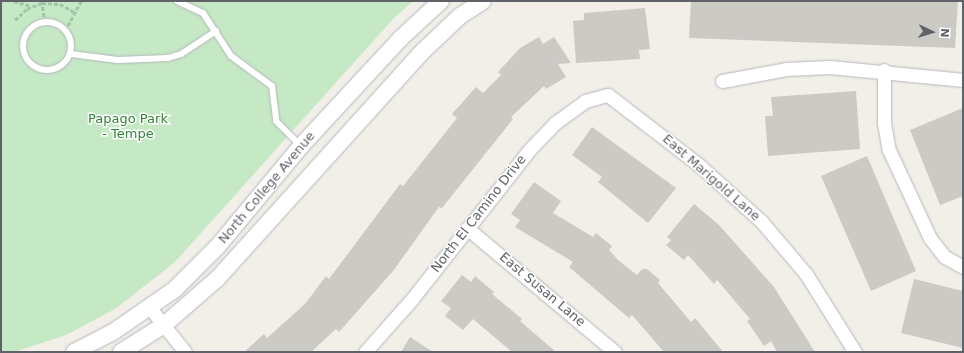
<!DOCTYPE html>
<html>
<head>
<meta charset="utf-8">
<style>
  body { margin:0 }
  #map { position:relative; width:964px; height:353px; overflow:hidden; background:#f1efe8; font-family:"DejaVu Sans",sans-serif }
  div>[style] { position:absolute }
  .green>* { inset:0; background:#c5e8c5 }
  .building>* { inset:0; background:#cccac5 }
  .path>* { height:2.5px; margin-top:-1.25px; transform-origin:0; background:repeating-linear-gradient(90deg,#9cc7a9 0 4px,transparent 0 6px) }
  .roads { filter:drop-shadow(0 0 1px #b5b8bc) drop-shadow(0 0 1px #b5b8bc) }
  .service>* { height:6px; margin:-3px; padding:0 3px; transform-origin:3px; border-radius:3px; background:#fff }
  .service>.ring { margin:-3px; padding:0; box-sizing:content-box; background:none; border:6px solid #fff; border-radius:50% }
  .minor>* { height:13px; margin:-6.5px; padding:0 6.5px; transform-origin:6.5px; border-radius:6.5px; background:#fff }
  .tertiary>* { height:16px; margin:-8px; padding:0 8px; transform-origin:8px; border-radius:8px; background:#fff }
  span { translate:-50% -50%; white-space:nowrap; text-align:center; line-height:1.15; -webkit-text-stroke:3px #fff; paint-order:stroke }
  .park-label { font-size:13px; color:#348238 }
  .street-label { font-size:13px; color:#5f6368 }
  .frame { position:absolute; inset:0; border:2px solid #5f6368; pointer-events:none }
  .north { position:absolute; left:912px; top:12px; width:40px; height:40px; -webkit-text-stroke:3px #fff; paint-order:stroke; rotate:94deg; font-size:11px; font-weight:700; line-height:16px; text-align:center; color:#5f6368 }
  .north::after { content:''; display:block; margin:auto; width:14px; height:18px; background:#5f6368; clip-path:polygon(50% 0,100% 100%,50% 72%,0 100%) }
</style>
</head>
<body>
<div id="map">
  <div class="green">
    <div style="clip-path:polygon(1px 1px,413px 1px,393px 19px,174px 263px,115px 309px,66px 335px,14px 352px,1px 352px)"></div>
  </div>
  <div class="building">
    <div style="clip-path:polygon(691px 1px,958px 1px,955px 48px,689px 38px)"></div>
    <div style="clip-path:polygon(645px 8px,650px 49px,639px 50px,640px 59px,576px 63px,573px 21px,584px 20px,584px 13px)"></div>
    <div style="clip-path:polygon(539px 37px,543px 44px,554px 37px,571px 63px,558px 64px,566px 77px,546px 89px,544px 86px,511px 117px,513px 119px,442px 208px,439px 207px,393px 271px,339px 332px,336px 329px,311px 352px,244px 352px,264px 334px,267px 338px,305px 304px,326px 276px,329px 279px,400px 184px,403px 186px,457px 118px,452px 114px,476px 87px,483px 93px,501px 75px,498px 72px,520px 48px)"></div>
    <div style="clip-path:polygon(856px 91px,860px 149px,768px 156px,765px 116px,773px 116px,771px 97px)"></div>
    <div style="clip-path:polygon(963px 108px,963px 196px,940px 205px,910px 130px)"></div>
    <div style="clip-path:polygon(592px 127px,676px 188px,648px 223px,598px 182px,602px 177px,572px 155px)"></div>
    <div style="clip-path:polygon(867px 156px,916px 271px,871px 291px,821px 176px)"></div>
    <div style="clip-path:polygon(534px 182px,561px 201px,553px 213px,593px 237px,596px 233px,612px 246px,609px 250px,618px 260px,637px 275px,642px 269px,647px 269px,660px 280px,658px 283px,691px 322px,695px 318px,723px 352px,664px 352px,632px 315px,629px 318px,569px 267px,573px 262px,515px 227px,520px 220px,511px 214px)"></div>
    <div style="clip-path:polygon(694px 204px,719px 225px,774px 287px,815px 352px,777px 352px,771px 341px,764px 346px,747px 321px,750px 319px,717px 280px,714px 284px,688px 255px,684px 260px,666px 245px,671px 240px,667px 237px)"></div>
    <div style="clip-path:polygon(462px 275px,471px 282px,475px 276px,494px 292px,492px 294px,522px 319px,520px 321px,556px 352px,512px 352px,473px 319px,463px 330px,445px 316px,451px 308px,441px 301px)"></div>
    <div style="clip-path:polygon(914px 279px,963px 291px,963px 348px,901px 333px)"></div>
    <div style="clip-path:polygon(410px 337px,433px 352px,401px 352px)"></div>
  </div>
  <div class="path">
    <div style="left:14px;top:1px;width:18px;rotate:16deg"></div>
    <div style="left:42px;top:1px;width:21px;rotate:82deg"></div>
    <div style="left:15px;top:20px;width:16px;rotate:-43deg"></div>
    <div style="left:27px;top:9px;width:16px;rotate:-22deg"></div>
    <div style="left:42px;top:3px;width:18px;rotate:3deg"></div>
    <div style="left:60px;top:4px;width:18px;rotate:29deg"></div>
    <div style="left:65px;top:31px;width:34px;rotate:-62deg"></div>
  </div>
  <div class="roads">
    <div class="service">
      <div style="left:177px;top:1px;width:29px;rotate:25deg"></div>
      <div style="left:203px;top:13px;width:51px;rotate:56.9deg"></div>
      <div style="left:231px;top:56px;width:51px;rotate:36.2deg"></div>
      <div style="left:272px;top:86px;width:35px;rotate:83deg"></div>
      <div style="left:276px;top:121px;width:35px;rotate:45deg"></div>
      <div class="ring" style="left:23px;top:22px;width:42px;height:42px"></div>
      <div style="left:71px;top:54px;width:47px;rotate:7.3deg"></div>
      <div style="left:118px;top:60px;width:50px;rotate:-2.3deg"></div>
      <div style="left:168px;top:58px;width:14px;rotate:-17deg"></div>
      <div style="left:181px;top:54px;width:42px;rotate:-33.3deg"></div>
    </div>
    <div class="minor">
      <div style="left:884px;top:70px;width:53px;rotate:90deg"></div>
      <div style="left:884px;top:123px;width:27px;rotate:80deg"></div>
      <div style="left:889px;top:150px;width:97px;rotate:65deg"></div>
      <div style="left:930px;top:238px;width:24px;rotate:52deg"></div>
      <div style="left:945px;top:257px;width:21px;rotate:29deg"></div>
      <div style="left:722px;top:81px;width:65px;rotate:-10.6deg"></div>
      <div style="left:786px;top:69px;width:44px;rotate:-2.6deg"></div>
      <div style="left:830px;top:67px;width:134px;rotate:5.6deg"></div>
      <div style="left:467px;top:228px;width:193px;rotate:40deg"></div>
      <div style="left:150px;top:308px;width:56px;rotate:51.5deg"></div>
      <div style="left:365px;top:352px;width:71px;rotate:-48.4deg"></div>
      <div style="left:412px;top:299px;width:192px;rotate:-51.8deg"></div>
      <div style="left:531px;top:148px;width:35px;rotate:-46deg"></div>
      <div style="left:555px;top:123px;width:37px;rotate:-36deg"></div>
      <div style="left:585px;top:101px;width:24px;rotate:-15deg"></div>
      <div style="left:608px;top:95px;width:115px;rotate:37.6deg"></div>
      <div style="left:699px;top:165px;width:84px;rotate:42.1deg"></div>
      <div style="left:761px;top:221px;width:70px;rotate:49.7deg"></div>
      <div style="left:806px;top:274px;width:92px;rotate:57.9deg"></div>
    </div>
    <div class="tertiary">
      <div style="left:74px;top:352px;width:44px;rotate:-27.1deg"></div>
      <div style="left:113px;top:332px;width:75px;rotate:-34.7deg"></div>
      <div style="left:175px;top:289px;width:61px;rotate:-45deg"></div>
      <div style="left:218px;top:246px;width:130px;rotate:-50.3deg"></div>
      <div style="left:301px;top:146px;width:146px;rotate:-47.2deg"></div>
      <div style="left:400px;top:39px;width:56px;rotate:-42.8deg"></div>
      <div style="left:121px;top:352px;width:51px;rotate:-32.1deg"></div>
      <div style="left:164px;top:325px;width:70px;rotate:-41deg"></div>
      <div style="left:217px;top:279px;width:304px;rotate:-47.9deg"></div>
      <div style="left:421px;top:53px;width:54px;rotate:-43.5deg"></div>
      <div style="left:460px;top:16px;width:27px;rotate:-33deg"></div>
    </div>
  </div>
  <div class="park-label">
    <span style="left:128px;top:127px">Papago Park<br>- Tempe</span>
  </div>
  <div class="street-label">
    <span style="left:711px;top:178px;rotate:41deg">East Marigold Lane</span>
    <span style="left:267px;top:188px;rotate:-50deg">North College Avenue</span>
    <span style="left:479px;top:214px;rotate:-52deg">North El Camino Drive</span>
    <span style="left:542px;top:290px;rotate:40deg">East Susan Lane</span>
  </div>
  <div class="frame"></div>
  <div class="north">N</div>
</div>
</body>
</html>
